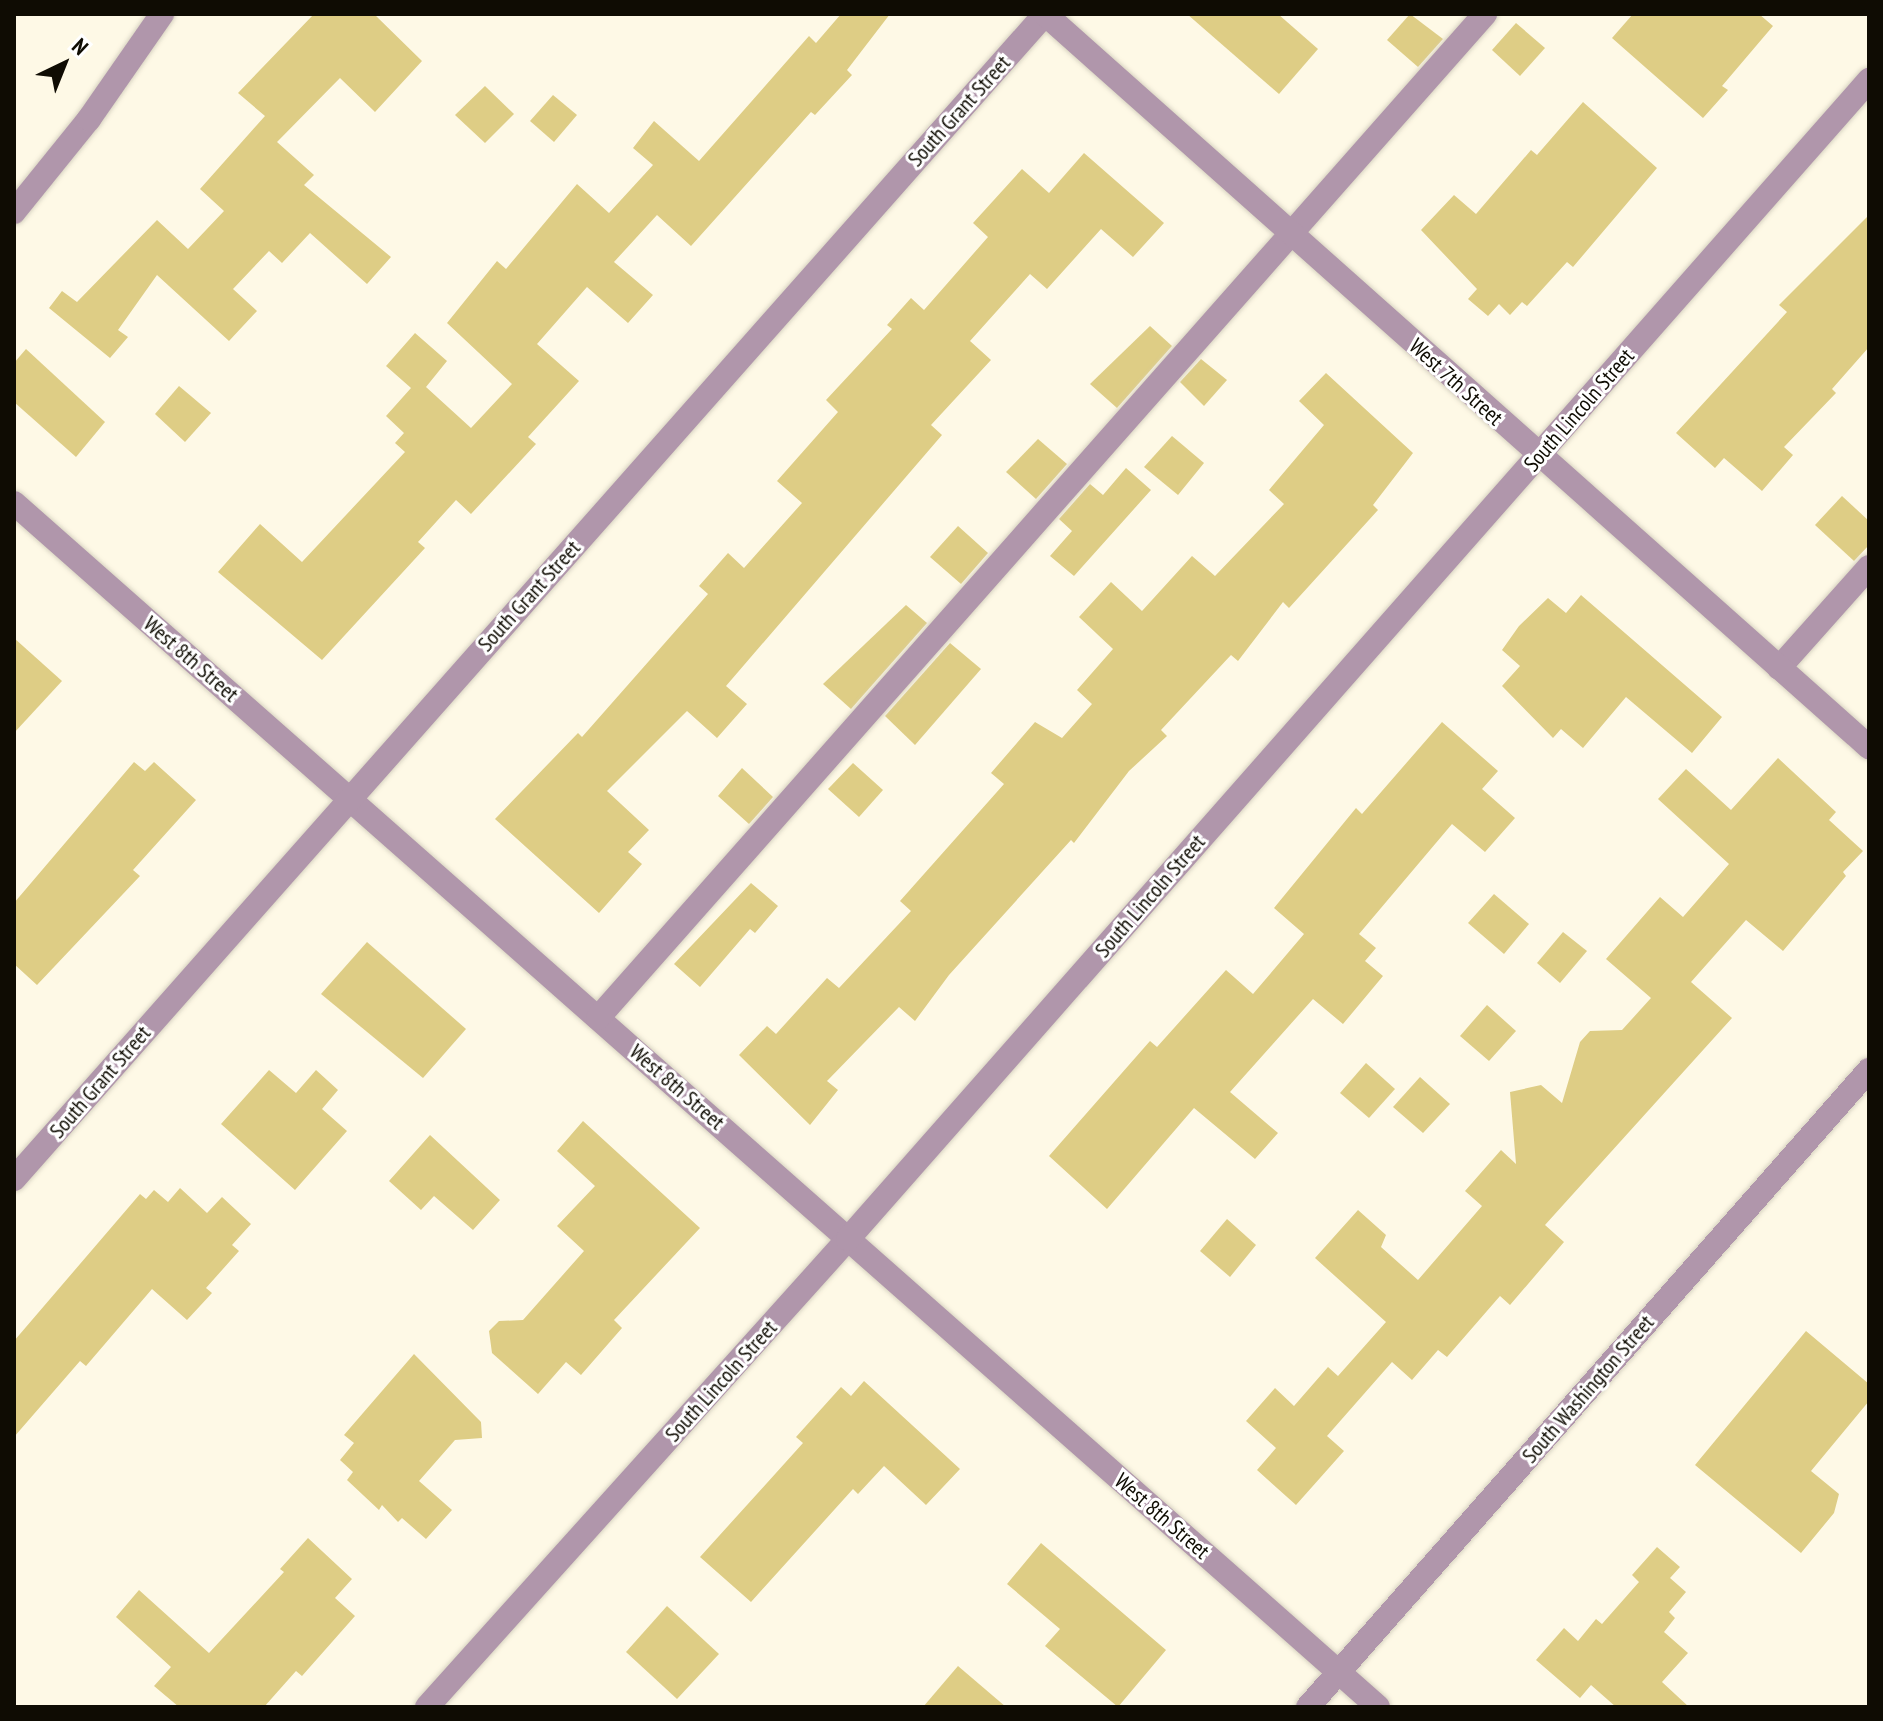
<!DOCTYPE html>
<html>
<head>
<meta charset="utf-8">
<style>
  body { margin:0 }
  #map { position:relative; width:1883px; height:1721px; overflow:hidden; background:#fef9e6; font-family:"PT Sans Narrow",sans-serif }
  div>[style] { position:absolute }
  .building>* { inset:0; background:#decd85 }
  .roads { filter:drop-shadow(0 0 2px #d8d3c2) drop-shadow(0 0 2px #d8d3c2) }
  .minor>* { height:24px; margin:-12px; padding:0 12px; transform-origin:12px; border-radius:12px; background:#b096ab }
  span { translate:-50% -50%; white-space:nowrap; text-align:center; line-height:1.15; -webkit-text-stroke:6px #fff; paint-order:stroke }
  .street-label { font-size:22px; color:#0f0c03 }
  .frame { position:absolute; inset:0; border:16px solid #0f0c03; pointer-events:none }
  .north { position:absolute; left:24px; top:24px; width:80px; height:80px; -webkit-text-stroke:6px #fff; paint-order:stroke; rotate:43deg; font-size:22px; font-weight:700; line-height:32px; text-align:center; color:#0f0c03 }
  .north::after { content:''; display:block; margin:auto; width:28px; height:36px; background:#0f0c03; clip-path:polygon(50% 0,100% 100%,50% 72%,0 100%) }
</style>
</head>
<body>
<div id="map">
  <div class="building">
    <div style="clip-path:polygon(314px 14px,374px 14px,422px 61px,375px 112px,340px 78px,277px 142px,314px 175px,304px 185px,391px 257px,367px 284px,310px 233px,282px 263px,269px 251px,233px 289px,257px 311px,229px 341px,157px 275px,118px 330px,128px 337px,110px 358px,49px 308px,62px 291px,77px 302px,157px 220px,188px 249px,224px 211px,200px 189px,265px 116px,238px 93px)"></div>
    <div style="clip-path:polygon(841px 14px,890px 14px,847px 70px,852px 75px,815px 115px,811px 112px,691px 246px,657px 215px,614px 262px,653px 295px,628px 323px,587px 287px,537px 344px,579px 381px,528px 437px,536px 444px,471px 514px,456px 500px,418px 542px,425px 548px,322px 660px,218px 572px,260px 524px,302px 562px,405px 452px,395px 443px,404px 433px,386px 416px,411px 388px,386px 366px,415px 333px,447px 361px,426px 387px,471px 428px,512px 384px,447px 323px,497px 261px,506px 269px,577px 184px,609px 213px,653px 165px,633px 148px,654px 121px,699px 161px,809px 36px,816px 43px)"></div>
    <div style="clip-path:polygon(1187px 14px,1278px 14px,1318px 49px,1279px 94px)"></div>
    <div style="clip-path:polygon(1410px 14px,1443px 39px,1418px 67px,1387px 40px)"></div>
    <div style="clip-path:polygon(1633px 14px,1759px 14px,1773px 26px,1722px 86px,1728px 90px,1703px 118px,1612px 38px)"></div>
    <div style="clip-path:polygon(1516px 23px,1545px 48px,1520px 76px,1492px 50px)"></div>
    <div style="clip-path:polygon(485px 86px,514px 114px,485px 143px,455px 115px)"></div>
    <div style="clip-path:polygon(553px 95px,577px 115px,554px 142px,530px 121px)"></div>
    <div style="clip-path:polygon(1583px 102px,1657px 168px,1573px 267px,1567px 262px,1527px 306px,1522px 302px,1510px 315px,1499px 304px,1488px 316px,1468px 299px,1477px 289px,1421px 230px,1454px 195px,1476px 214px,1531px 150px,1537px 155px)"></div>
    <div style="clip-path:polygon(1084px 153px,1164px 223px,1133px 257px,1101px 229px,1047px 289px,1030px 274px,970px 341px,991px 360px,931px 425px,942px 435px,726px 686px,747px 704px,717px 738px,687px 711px,607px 791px,649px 830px,628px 852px,642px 864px,599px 913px,495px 819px,578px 733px,582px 737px,708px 594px,699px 586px,728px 553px,744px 568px,802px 503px,777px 481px,838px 412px,826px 400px,892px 329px,887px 325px,911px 298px,924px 310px,988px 237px,973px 223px,1022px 169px,1049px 193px)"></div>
    <div style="clip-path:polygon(1869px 215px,1869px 347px,1832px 389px,1836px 393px,1784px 447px,1793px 455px,1762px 491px,1724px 458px,1715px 468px,1676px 433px,1787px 312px,1779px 305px)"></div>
    <div style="clip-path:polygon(1150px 326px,1172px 346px,1117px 408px,1090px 384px)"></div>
    <div style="clip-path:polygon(26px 349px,105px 422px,76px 457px,14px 402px,14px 363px)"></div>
    <div style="clip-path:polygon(1201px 359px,1227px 380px,1204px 406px,1180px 382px)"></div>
    <div style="clip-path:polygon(1326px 373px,1413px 453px,1373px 505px,1378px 510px,1289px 608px,1283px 602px,1238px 661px,1231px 655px,1161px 730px,1167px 736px,1129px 771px,1074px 843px,1071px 840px,949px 975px,915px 1021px,899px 1007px,827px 1081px,838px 1090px,810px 1125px,739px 1055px,767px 1026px,776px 1034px,827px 978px,839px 988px,911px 911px,900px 901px,1004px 784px,991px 773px,1035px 722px,1062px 738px,1092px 704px,1077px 690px,1113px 649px,1079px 617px,1111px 582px,1142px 611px,1192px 556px,1215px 576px,1284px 504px,1269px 490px,1324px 425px,1299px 401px)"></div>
    <div style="clip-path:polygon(179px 386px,211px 413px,185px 442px,155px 414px)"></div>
    <div style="clip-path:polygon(1172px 436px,1204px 463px,1178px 495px,1144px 467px)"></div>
    <div style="clip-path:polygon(1038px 439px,1067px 464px,1036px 499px,1006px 472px)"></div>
    <div style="clip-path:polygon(1126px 468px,1151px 490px,1074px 576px,1050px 556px,1072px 531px,1059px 519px,1090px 484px,1103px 495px)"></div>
    <div style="clip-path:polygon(1842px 496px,1869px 521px,1869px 545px,1854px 561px,1815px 525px)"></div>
    <div style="clip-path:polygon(958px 526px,988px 553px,961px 584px,930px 557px)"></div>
    <div style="clip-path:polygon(1581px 595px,1722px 717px,1692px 753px,1626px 697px,1583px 748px,1561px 729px,1553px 738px,1502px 686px,1520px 666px,1502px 650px,1519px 626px,1548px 598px,1566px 613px)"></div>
    <div style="clip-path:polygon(906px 605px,927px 623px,851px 709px,823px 684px)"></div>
    <div style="clip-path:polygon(14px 638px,62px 681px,14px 733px)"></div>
    <div style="clip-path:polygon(950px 643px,981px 669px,915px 745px,885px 716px)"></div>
    <div style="clip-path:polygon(1442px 722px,1498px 771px,1482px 789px,1515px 818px,1485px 852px,1452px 824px,1359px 934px,1376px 948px,1365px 961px,1383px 976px,1343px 1024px,1313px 999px,1230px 1092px,1278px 1133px,1255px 1159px,1194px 1108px,1107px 1209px,1049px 1156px,1150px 1041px,1157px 1047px,1226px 970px,1253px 994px,1304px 934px,1274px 908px,1356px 808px,1362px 814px)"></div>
    <div style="clip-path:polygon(1778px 758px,1836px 812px,1829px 820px,1863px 851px,1843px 872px,1846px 876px,1783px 951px,1746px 920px,1691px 982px,1732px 1018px,1545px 1225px,1564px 1242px,1510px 1305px,1500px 1296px,1447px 1357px,1438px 1350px,1412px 1380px,1392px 1362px,1327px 1436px,1344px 1451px,1296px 1505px,1257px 1470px,1276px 1448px,1246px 1421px,1275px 1388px,1294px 1406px,1328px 1367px,1338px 1376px,1386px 1322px,1315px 1258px,1358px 1210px,1386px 1235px,1381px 1247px,1418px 1280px,1482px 1206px,1465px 1191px,1501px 1150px,1516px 1164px,1510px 1092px,1541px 1085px,1562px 1103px,1580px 1042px,1590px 1031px,1622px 1030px,1651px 998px,1606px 959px,1660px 897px,1683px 917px,1729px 864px,1658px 799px,1686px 769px,1731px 810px)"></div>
    <div style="clip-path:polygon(134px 762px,145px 771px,154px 762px,196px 800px,133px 870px,140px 876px,37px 985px,14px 964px,14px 903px)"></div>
    <div style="clip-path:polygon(853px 763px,883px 790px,859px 817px,828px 789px)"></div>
    <div style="clip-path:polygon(742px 768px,773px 797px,749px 824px,718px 796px)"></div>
    <div style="clip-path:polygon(751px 883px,778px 906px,755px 933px,750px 929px,700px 987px,674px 964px)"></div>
    <div style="clip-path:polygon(1494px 894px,1529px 924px,1504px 954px,1468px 923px)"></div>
    <div style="clip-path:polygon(1563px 932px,1587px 951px,1560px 983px,1537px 963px)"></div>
    <div style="clip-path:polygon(367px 942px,466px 1029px,423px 1078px,321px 994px)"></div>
    <div style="clip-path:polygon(1487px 1005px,1516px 1031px,1489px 1061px,1460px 1036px)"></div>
    <div style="clip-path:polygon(1366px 1063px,1395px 1089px,1369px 1118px,1340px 1093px)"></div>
    <div style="clip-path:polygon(269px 1070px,296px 1093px,316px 1070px,338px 1090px,322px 1109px,347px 1131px,295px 1190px,221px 1124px)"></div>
    <div style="clip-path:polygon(1420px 1077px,1450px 1104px,1423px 1133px,1393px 1107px)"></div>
    <div style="clip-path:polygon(583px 1121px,700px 1228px,614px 1320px,622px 1328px,581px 1375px,566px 1362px,538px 1394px,492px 1353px,489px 1331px,499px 1321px,523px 1320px,584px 1251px,557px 1226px,595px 1186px,557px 1151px)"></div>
    <div style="clip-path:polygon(430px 1135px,500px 1200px,473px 1230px,434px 1196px,421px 1210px,389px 1181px)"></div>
    <div style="clip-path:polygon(180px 1188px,207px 1213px,222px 1197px,251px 1224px,232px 1245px,239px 1251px,206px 1288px,212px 1293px,187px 1320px,152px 1289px,86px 1366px,80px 1361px,14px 1437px,14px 1341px,140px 1194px,146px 1199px,154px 1190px,168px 1202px)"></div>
    <div style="clip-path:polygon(1227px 1219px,1256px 1245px,1230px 1277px,1200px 1251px)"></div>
    <div style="clip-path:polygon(1806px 1331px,1869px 1384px,1869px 1401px,1811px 1471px,1839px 1494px,1834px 1513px,1801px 1553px,1695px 1465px)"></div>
    <div style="clip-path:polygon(414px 1354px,481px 1422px,482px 1438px,455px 1440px,419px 1481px,452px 1510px,426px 1539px,402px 1518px,398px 1522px,382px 1505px,379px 1510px,347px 1480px,353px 1472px,340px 1460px,354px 1443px,344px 1435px)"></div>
    <div style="clip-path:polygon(864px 1381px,960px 1469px,926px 1505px,884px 1466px,858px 1494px,853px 1489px,751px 1602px,700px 1557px,803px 1443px,796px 1437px,841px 1387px,851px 1396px)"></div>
    <div style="clip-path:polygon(308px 1538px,352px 1579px,335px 1598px,355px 1616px,302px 1676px,296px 1671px,264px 1707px,179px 1707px,154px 1686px,171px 1667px,116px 1617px,139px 1590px,209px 1653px,284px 1572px,280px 1569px)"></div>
    <div style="clip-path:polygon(1041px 1543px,1166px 1650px,1118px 1707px,1045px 1646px,1060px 1629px,1007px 1584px)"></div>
    <div style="clip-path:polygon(1657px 1547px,1680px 1567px,1670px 1578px,1686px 1592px,1669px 1612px,1675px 1618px,1664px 1632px,1688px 1653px,1662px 1682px,1689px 1707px,1616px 1707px,1591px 1685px,1580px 1698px,1536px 1660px,1564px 1628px,1578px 1641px,1596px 1619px,1602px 1624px,1639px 1582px,1632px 1575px)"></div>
    <div style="clip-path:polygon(667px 1606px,719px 1654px,677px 1699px,626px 1652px)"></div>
    <div style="clip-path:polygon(958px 1666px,1006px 1707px,923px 1707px)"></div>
  </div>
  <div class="roads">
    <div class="minor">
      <div style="left:14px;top:212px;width:119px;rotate:-51.1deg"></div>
      <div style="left:89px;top:119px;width:128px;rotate:-55.2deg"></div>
      <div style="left:14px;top:503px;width:1819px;rotate:41.43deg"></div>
      <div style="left:1779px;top:668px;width:135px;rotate:-48.3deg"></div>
      <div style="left:598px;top:1018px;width:1340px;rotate:-48.54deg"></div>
      <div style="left:14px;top:1179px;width:1556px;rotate:-48.49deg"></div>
      <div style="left:1045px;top:14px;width:1103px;rotate:41.66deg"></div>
      <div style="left:427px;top:1707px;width:629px;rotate:-48.03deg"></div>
      <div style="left:848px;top:1239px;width:1545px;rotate:-48.62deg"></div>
      <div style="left:1308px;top:1707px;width:849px;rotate:-48.63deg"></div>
    </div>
  </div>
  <div class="street-label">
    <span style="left:959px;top:111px;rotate:-48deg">South Grant Street</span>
    <span style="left:1456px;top:382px;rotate:42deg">West 7th Street</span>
    <span style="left:1579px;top:410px;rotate:-49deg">South Lincoln Street</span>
    <span style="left:529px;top:596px;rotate:-48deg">South Grant Street</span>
    <span style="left:191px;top:659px;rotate:41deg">West 8th Street</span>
    <span style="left:1150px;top:896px;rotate:-49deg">South Lincoln Street</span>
    <span style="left:100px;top:1082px;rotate:-49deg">South Grant Street</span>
    <span style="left:677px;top:1087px;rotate:41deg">West 8th Street</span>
    <span style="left:721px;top:1381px;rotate:-48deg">South Lincoln Street</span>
    <span style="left:1588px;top:1389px;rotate:-49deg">South Washington Street</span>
    <span style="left:1162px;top:1516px;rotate:41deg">West 8th Street</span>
  </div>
  <div class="frame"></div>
  <div class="north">N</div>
</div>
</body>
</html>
